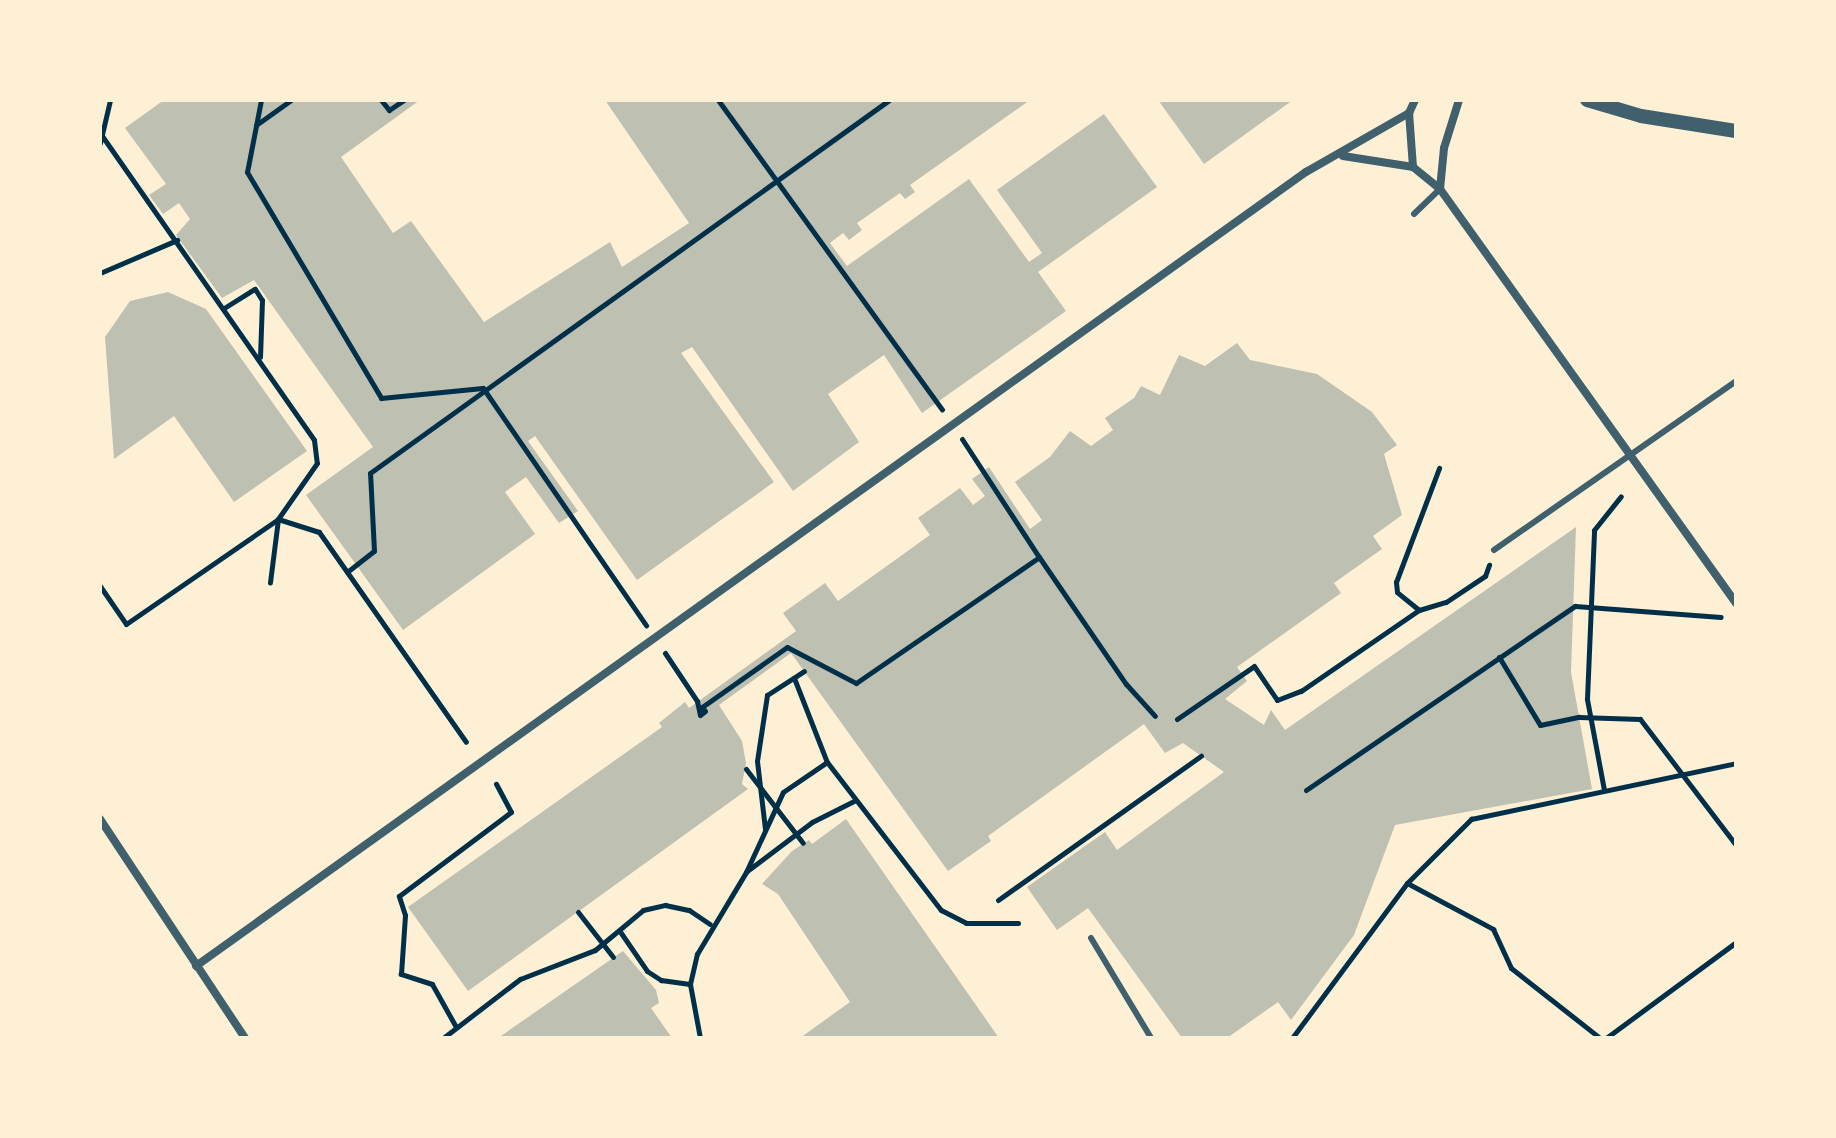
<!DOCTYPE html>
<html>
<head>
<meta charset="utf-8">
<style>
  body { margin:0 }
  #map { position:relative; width:1836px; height:1138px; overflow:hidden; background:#fdf0d5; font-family:Lato,sans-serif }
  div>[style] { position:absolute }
  .building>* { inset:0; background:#bec0b2 }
  .path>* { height:5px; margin:-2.5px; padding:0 2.5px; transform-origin:2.5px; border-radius:2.5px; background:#003049 }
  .service>* { height:6px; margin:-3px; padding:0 3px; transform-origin:3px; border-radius:3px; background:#3f606c }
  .minor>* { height:8px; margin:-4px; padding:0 4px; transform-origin:4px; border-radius:4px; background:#3f606c }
  .tertiary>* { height:14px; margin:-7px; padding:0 7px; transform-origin:7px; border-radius:7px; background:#3f606c }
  span { translate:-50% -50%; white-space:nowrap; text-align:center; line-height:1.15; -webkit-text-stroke:6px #fdf0d5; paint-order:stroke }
  .frame { position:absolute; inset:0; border:102px solid #fdf0d5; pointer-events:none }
</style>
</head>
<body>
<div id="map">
  <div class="building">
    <div style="clip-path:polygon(164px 100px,420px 100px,341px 157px,393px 233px,411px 221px,484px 322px,610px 242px,622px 267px,689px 223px,605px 100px,1030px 100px,910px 185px,915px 192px,905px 199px,900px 193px,857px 223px,862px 230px,849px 240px,843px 233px,830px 243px,847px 266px,969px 179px,1029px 262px,1042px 253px,997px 190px,1104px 114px,1157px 187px,1038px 272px,1066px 311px,922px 413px,884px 355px,828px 394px,859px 442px,793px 491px,692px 347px,681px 353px,774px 482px,637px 580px,535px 436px,528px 441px,578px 511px,559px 523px,526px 477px,505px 492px,535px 534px,403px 630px,306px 495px,373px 447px,254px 280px,222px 298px,176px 235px,190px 219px,179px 203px,163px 214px,149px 195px,166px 184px,125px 128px)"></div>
    <div style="clip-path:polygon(1158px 100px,1293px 100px,1204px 164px)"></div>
    <div style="clip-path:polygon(168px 292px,206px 309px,307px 451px,234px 502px,174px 416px,114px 459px,105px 337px,130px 301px)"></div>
    <div style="clip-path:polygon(1237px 343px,1250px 360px,1317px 374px,1372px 412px,1397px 445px,1384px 454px,1402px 515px,1373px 536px,1382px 549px,1334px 583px,1341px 593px,1237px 667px,1247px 681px,1225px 699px,1264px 725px,1271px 710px,1285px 730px,1576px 527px,1571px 672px,1592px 789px,1395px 825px,1354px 935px,1291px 1020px,1278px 1002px,1227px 1038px,1182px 1038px,1088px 908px,1057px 930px,1027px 887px,1105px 832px,1117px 850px,1224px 772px,1183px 743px,1165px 753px,1144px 724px,988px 836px,991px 841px,948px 871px,791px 653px,719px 705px,742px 741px,746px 763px,742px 784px,748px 789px,468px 991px,408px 907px,662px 727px,659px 723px,685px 702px,689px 708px,796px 631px,783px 613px,825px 583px,838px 601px,930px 535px,918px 518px,960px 488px,973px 505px,985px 496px,972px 479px,989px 467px,1030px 529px,1042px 520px,1015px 482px,1050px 457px,1070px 431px,1091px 446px,1113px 430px,1105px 418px,1134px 398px,1141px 386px,1160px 395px,1179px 355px,1205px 366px)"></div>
    <div style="clip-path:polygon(846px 819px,999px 1038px,800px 1038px,850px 1002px,778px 894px,762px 884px,792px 851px,809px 840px,812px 844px)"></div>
    <div style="clip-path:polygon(623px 951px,656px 990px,659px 1003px,651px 1008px,672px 1038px,498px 1038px)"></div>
  </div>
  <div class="path">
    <div style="left:261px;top:100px;width:73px;rotate:101deg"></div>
    <div style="left:247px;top:172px;width:263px;rotate:59.3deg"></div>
    <div style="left:381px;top:398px;width:102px;rotate:-5.6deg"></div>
    <div style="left:483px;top:388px;width:288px;rotate:55.5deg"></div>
    <div style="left:381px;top:100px;width:13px;rotate:51deg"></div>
    <div style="left:389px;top:110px;width:18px;rotate:-34deg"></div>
    <div style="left:718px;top:100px;width:382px;rotate:54.1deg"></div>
    <div style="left:256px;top:125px;width:43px;rotate:-35.5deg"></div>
    <div style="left:100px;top:133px;width:374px;rotate:55.1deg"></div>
    <div style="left:314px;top:440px;width:23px;rotate:83deg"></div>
    <div style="left:317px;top:463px;width:68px;rotate:124.9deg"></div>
    <div style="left:278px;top:519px;width:64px;rotate:97.2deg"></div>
    <div style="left:100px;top:143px;width:44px;rotate:-76.9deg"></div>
    <div style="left:100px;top:273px;width:84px;rotate:-23.2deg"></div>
    <div style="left:224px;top:308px;width:36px;rotate:-32deg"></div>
    <div style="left:255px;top:289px;width:13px;rotate:58deg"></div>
    <div style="left:262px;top:300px;width:57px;rotate:92deg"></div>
    <div style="left:962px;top:439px;width:141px;rotate:56.9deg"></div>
    <div style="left:347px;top:572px;width:34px;rotate:-38deg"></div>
    <div style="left:374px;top:551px;width:78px;rotate:-92.9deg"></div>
    <div style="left:370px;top:473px;width:639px;rotate:-35.7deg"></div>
    <div style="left:100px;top:586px;width:46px;rotate:55.6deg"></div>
    <div style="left:126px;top:624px;width:185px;rotate:-34.6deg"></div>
    <div style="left:278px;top:519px;width:43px;rotate:17.6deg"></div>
    <div style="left:319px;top:532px;width:256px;rotate:55deg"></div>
    <div style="left:1419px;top:610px;width:28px;rotate:-141deg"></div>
    <div style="left:1397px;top:592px;width:10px;rotate:-96deg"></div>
    <div style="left:1396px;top:582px;width:122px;rotate:-69.3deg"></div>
    <div style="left:665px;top:653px;width:58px;rotate:56.3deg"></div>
    <div style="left:697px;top:701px;width:14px;rotate:78deg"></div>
    <div style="left:700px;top:715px;width:6px;rotate:-39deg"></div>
    <div style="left:1499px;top:657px;width:79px;rotate:58.9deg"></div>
    <div style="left:1540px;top:725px;width:40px;rotate:-12deg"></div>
    <div style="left:1579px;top:717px;width:61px;rotate:1.9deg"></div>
    <div style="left:1640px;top:719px;width:158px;rotate:52.7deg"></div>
    <div style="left:794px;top:678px;width:90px;rotate:68.6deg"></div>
    <div style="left:827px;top:762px;width:187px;rotate:52.4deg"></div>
    <div style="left:941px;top:910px;width:28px;rotate:27deg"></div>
    <div style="left:966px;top:923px;width:52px"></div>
    <div style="left:705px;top:711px;width:5px;rotate:-127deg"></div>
    <div style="left:702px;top:707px;width:104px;rotate:-35.2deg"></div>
    <div style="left:787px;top:647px;width:78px;rotate:27.6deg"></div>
    <div style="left:856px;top:683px;width:222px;rotate:-34.5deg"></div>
    <div style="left:1039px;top:557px;width:154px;rotate:55.6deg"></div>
    <div style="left:1126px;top:684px;width:43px;rotate:47.8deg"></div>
    <div style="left:1177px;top:719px;width:93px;rotate:-34.5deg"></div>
    <div style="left:1254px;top:666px;width:41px;rotate:55.9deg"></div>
    <div style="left:1277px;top:700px;width:26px;rotate:-21deg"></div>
    <div style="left:1301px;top:691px;width:143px;rotate:-34.5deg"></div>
    <div style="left:1419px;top:610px;width:28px;rotate:-17deg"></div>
    <div style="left:1446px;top:602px;width:47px;rotate:-33.7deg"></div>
    <div style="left:1485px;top:576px;width:12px;rotate:-70deg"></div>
    <div style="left:746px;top:769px;width:93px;rotate:52.4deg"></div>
    <div style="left:1306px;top:790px;width:326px;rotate:-34.4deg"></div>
    <div style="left:1575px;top:606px;width:146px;rotate:4.3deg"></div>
    <div style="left:1604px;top:790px;width:93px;rotate:-100.6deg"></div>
    <div style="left:1587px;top:699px;width:169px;rotate:-87.6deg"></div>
    <div style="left:1594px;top:530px;width:43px;rotate:-51.5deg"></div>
    <div style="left:765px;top:829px;width:68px;rotate:-96.7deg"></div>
    <div style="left:757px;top:761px;width:67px;rotate:-81.4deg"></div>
    <div style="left:767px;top:695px;width:44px;rotate:-33deg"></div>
    <div style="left:747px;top:871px;width:81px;rotate:-37deg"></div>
    <div style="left:812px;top:822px;width:49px;rotate:-26.6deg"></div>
    <div style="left:1407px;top:883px;width:98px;rotate:28.1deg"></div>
    <div style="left:1493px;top:929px;width:43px;rotate:65.2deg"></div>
    <div style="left:1511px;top:968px;width:113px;rotate:38.2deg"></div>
    <div style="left:998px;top:900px;width:249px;rotate:-35.4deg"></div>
    <div style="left:578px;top:912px;width:57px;rotate:52.1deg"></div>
    <div style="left:621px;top:933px;width:46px;rotate:55.6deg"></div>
    <div style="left:647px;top:971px;width:17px;rotate:33deg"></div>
    <div style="left:661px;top:980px;width:29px;rotate:8deg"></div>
    <div style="left:456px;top:1027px;width:49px;rotate:-119.2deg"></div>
    <div style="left:432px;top:984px;width:33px;rotate:-162deg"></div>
    <div style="left:401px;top:974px;width:59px;rotate:-86.1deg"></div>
    <div style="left:405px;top:915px;width:20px;rotate:-108deg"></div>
    <div style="left:399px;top:896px;width:140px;rotate:-36.9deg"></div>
    <div style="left:511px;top:812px;width:32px;rotate:-118deg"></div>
    <div style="left:443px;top:1038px;width:97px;rotate:-37.5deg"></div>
    <div style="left:520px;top:979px;width:80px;rotate:-21.1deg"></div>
    <div style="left:595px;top:950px;width:62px;rotate:-39.8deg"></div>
    <div style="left:643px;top:910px;width:23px;rotate:-13deg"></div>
    <div style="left:665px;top:905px;width:25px;rotate:12deg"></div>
    <div style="left:689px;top:910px;width:25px;rotate:34deg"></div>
    <div style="left:700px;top:1038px;width:55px;rotate:-100.5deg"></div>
    <div style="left:690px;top:984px;width:31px;rotate:-77deg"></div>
    <div style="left:697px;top:954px;width:96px;rotate:-59.1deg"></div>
    <div style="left:746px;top:872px;width:88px;rotate:-65.2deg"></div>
    <div style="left:783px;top:792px;width:53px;rotate:-34.3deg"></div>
    <div style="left:1292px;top:1038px;width:193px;rotate:-53.4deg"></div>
    <div style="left:1407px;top:883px;width:91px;rotate:-45deg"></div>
    <div style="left:1471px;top:819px;width:271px;rotate:-11.9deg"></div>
    <div style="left:1606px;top:1038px;width:162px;rotate:-36.4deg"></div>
  </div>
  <div class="service">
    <div style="left:1414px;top:214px;width:36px;rotate:-44deg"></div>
    <div style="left:1494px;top:550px;width:295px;rotate:-34.9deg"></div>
    <div style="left:1091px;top:938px;width:117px;rotate:59deg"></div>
  </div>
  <div class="minor">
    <div style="left:1343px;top:156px;width:71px;rotate:8.9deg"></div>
    <div style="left:1413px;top:167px;width:35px;rotate:39deg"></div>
    <div style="left:1440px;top:189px;width:509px;rotate:54.44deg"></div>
    <div style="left:1413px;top:167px;width:54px;rotate:-94.2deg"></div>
    <div style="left:1409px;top:113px;width:14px;rotate:-65deg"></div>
    <div style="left:1440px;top:189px;width:41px;rotate:-84.4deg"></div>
    <div style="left:1444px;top:148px;width:50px;rotate:-72.6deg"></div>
    <div style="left:100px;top:819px;width:263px;rotate:56.5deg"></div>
    <div style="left:196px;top:966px;width:1365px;rotate:-35.58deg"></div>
    <div style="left:1306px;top:172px;width:119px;rotate:-29.8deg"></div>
  </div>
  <div class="tertiary">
    <div style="left:1587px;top:100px;width:56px;rotate:16.5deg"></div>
    <div style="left:1641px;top:116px;width:96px;rotate:9deg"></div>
  </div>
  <div class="frame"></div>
</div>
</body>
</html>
